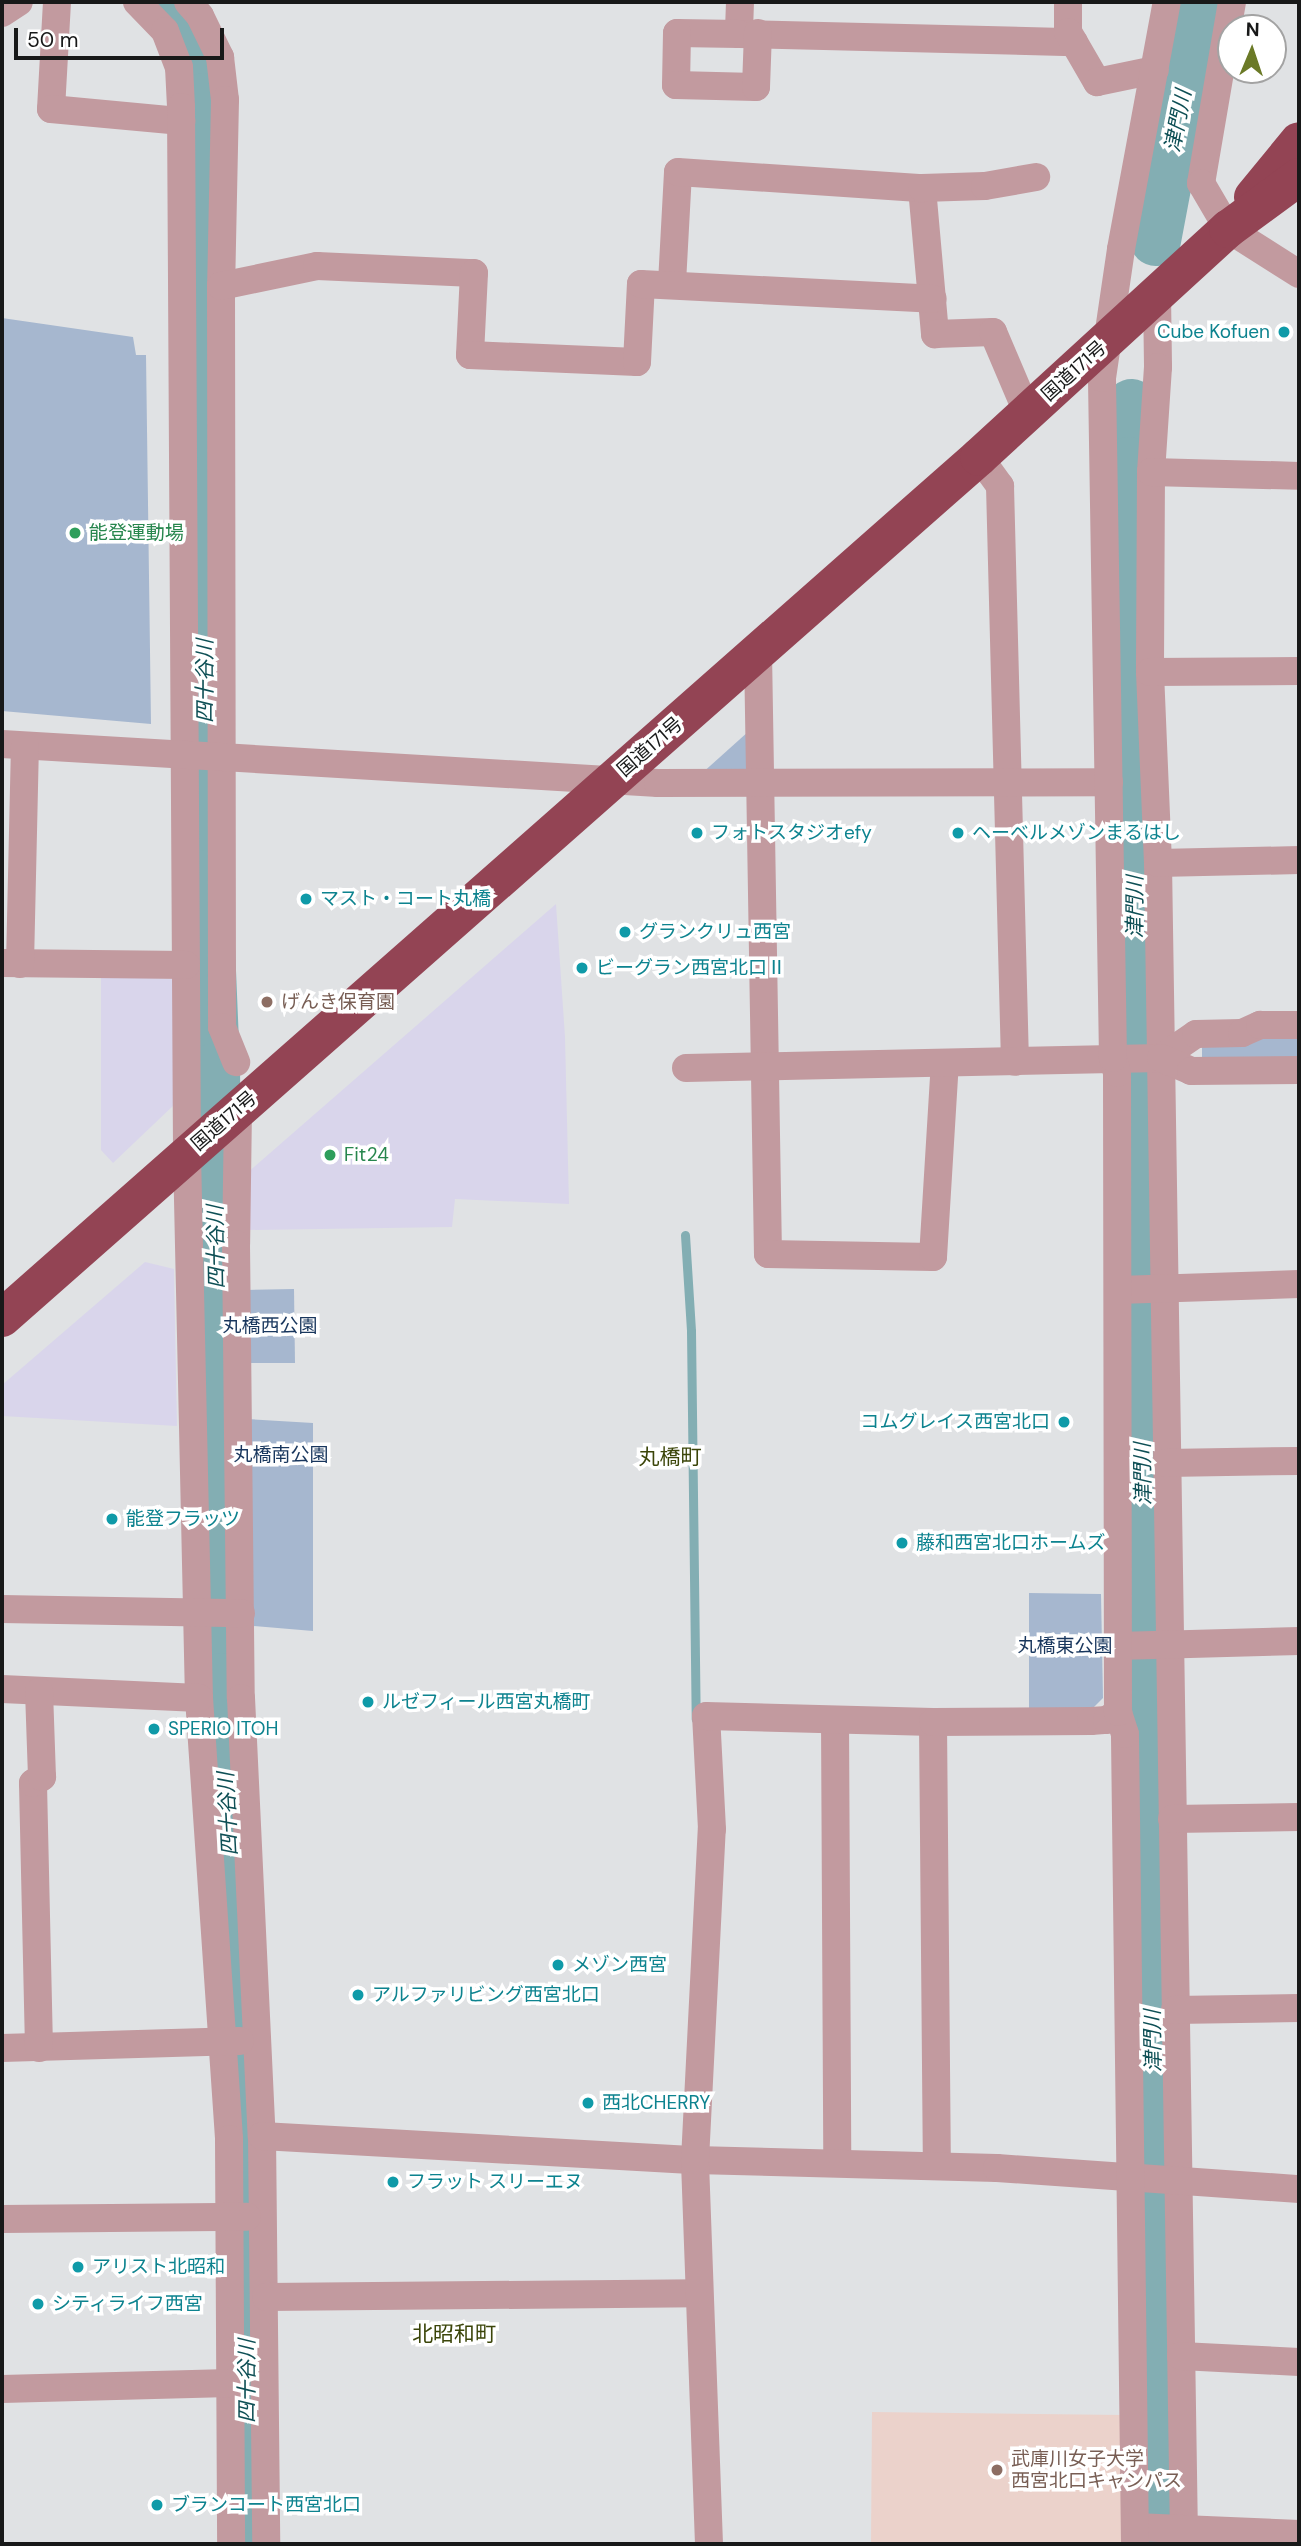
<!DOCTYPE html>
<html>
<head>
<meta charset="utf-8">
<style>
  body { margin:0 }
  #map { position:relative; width:1301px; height:2546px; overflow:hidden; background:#e0e2e4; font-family:"DM Sans","Noto Sans JP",sans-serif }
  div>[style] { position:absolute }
  .commercial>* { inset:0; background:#d9d5eb }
  .education>* { inset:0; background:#ebd2cb }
  .green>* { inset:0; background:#a6b7cf }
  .stream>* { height:9px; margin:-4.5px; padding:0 4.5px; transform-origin:4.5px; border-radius:4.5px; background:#83aeb3 }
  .river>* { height:51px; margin:-25.5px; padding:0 25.5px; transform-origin:25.5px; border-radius:25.5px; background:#83aeb3 }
  .minor>* { height:28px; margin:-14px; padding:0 14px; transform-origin:14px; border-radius:14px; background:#c29a9f }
  .highway>* { height:38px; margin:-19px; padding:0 19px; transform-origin:19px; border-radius:19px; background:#934454 }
  .dots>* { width:19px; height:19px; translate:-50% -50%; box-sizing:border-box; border:4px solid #fff; border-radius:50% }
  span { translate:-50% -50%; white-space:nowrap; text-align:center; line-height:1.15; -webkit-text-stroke:7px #fff; paint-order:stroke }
  .culture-label { font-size:19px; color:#0d838f }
  .right { translate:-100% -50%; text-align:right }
  .left { translate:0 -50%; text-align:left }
  .street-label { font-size:19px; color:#181919 }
  .leisure-label { font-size:19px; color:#27864d }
  .education-label { font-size:19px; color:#785e54 }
  .park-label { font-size:19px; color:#18365d }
  .water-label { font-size:21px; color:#0e4f55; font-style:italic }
  .neighbourhood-label { font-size:21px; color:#3b4509 }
  .frame { position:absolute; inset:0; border:4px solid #181919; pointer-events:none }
  .north { position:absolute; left:1217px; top:14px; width:70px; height:70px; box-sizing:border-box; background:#fff; border:2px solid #a3a3a3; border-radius:50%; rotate:2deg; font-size:19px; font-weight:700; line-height:28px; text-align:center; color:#181919 }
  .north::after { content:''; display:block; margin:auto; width:24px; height:32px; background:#6b7a27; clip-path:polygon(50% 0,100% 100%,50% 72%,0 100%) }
  .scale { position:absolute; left:14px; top:28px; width:210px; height:32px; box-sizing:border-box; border:4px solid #181919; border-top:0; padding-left:9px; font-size:21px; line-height:24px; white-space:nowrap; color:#181919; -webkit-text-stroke:5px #fff; paint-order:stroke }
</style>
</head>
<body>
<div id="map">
  <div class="commercial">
    <div style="clip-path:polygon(556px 904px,565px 1037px,569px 1204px,455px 1199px,452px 1227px,246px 1230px,246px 1174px)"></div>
    <div style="clip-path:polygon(101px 976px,176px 979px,175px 1104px,113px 1163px,101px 1150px)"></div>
    <div style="clip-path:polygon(145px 1262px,174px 1269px,177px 1426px,2px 1416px,2px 1385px)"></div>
  </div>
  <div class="education">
    <div style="clip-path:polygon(872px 2412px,1123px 2415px,1122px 2544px,871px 2544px)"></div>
  </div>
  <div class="green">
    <div style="clip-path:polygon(2px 318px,133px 337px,136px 355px,146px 355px,151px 724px,2px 711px)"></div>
    <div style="clip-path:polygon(749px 731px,749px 766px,741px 775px,700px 775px)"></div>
    <div style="clip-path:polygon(1299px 1033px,1299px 1061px,1202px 1062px,1202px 1041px)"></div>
    <div style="clip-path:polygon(294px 1289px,295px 1363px,246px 1363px,245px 1290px)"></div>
    <div style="clip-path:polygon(247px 1419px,313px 1423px,313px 1631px,253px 1626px)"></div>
    <div style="clip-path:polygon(1029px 1593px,1101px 1594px,1103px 1698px,1092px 1709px,1029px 1711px)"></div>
  </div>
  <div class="stream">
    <div style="left:685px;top:1235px;width:96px;rotate:86.4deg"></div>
    <div style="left:691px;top:1331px;width:388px;rotate:89.3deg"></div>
  </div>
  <div class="river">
    <div style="left:166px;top:2px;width:39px;rotate:53deg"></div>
    <div style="left:189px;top:33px;width:67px;rotate:77deg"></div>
    <div style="left:204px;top:98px;width:777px;rotate:89.85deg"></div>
    <div style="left:206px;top:875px;width:193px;rotate:87.6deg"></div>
    <div style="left:214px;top:1068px;width:610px;rotate:89.34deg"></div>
    <div style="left:221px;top:1678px;width:471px;rotate:87deg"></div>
    <div style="left:246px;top:2148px;width:396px;rotate:89.7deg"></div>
    <div style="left:1155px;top:240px;width:242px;rotate:-79.3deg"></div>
    <div style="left:1131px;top:404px;width:58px;rotate:93deg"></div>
    <div style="left:1128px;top:462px;width:611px;rotate:89.25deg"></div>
    <div style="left:1136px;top:1073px;width:1471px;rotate:88.99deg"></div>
  </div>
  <div class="minor">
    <div style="left:57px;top:2px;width:107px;rotate:93.2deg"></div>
    <div style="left:51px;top:109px;width:131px;rotate:5.3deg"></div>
    <div style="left:137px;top:2px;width:40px;rotate:46deg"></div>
    <div style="left:165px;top:31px;width:39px;rotate:69deg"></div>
    <div style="left:179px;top:67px;width:40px;rotate:87.1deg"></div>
    <div style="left:181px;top:107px;width:1047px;rotate:89.67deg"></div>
    <div style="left:187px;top:1154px;width:544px;rotate:88.74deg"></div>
    <div style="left:199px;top:1698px;width:442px;rotate:86.1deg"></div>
    <div style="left:229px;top:2139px;width:405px;rotate:89.7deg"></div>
    <div style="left:188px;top:2px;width:18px;rotate:49deg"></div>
    <div style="left:200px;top:16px;width:46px;rotate:64deg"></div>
    <div style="left:220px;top:57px;width:43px;rotate:83.4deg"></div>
    <div style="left:225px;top:100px;width:186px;rotate:91.2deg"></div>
    <div style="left:221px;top:286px;width:741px;rotate:89.92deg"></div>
    <div style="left:222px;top:1027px;width:38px;rotate:68deg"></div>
    <div style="left:740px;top:2px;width:32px;rotate:92deg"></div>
    <div style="left:739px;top:34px;width:335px;rotate:1.4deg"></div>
    <div style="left:1068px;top:2px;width:30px;rotate:90deg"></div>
    <div style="left:1068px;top:32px;width:58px;rotate:59.9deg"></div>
    <div style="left:1097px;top:82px;width:59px;rotate:-11.7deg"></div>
    <div style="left:1232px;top:2px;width:184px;rotate:99.7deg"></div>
    <div style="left:1201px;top:183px;width:53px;rotate:59.6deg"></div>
    <div style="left:1228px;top:229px;width:84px;rotate:32.4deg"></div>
    <div style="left:2px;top:13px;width:20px;rotate:-33deg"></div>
    <div style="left:739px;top:34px;width:62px;rotate:-179.1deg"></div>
    <div style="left:677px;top:33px;width:52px;rotate:91.1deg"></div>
    <div style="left:676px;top:85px;width:80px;rotate:1.4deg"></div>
    <div style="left:756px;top:87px;width:54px;rotate:-87.9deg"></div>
    <div style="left:922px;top:188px;width:147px;rotate:84.9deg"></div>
    <div style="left:935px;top:334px;width:58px;rotate:-2deg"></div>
    <div style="left:993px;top:332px;width:87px;rotate:67deg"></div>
    <div style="left:672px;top:283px;width:111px;rotate:-86.9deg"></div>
    <div style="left:678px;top:172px;width:245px;rotate:3.8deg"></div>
    <div style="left:922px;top:188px;width:63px;rotate:-1.8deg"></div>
    <div style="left:985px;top:186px;width:52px;rotate:-10deg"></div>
    <div style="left:221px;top:286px;width:98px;rotate:-11.8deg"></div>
    <div style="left:317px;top:266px;width:157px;rotate:2.6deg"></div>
    <div style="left:474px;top:273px;width:82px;rotate:92.8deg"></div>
    <div style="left:470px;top:355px;width:167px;rotate:2.4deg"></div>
    <div style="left:637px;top:362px;width:78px;rotate:-87.1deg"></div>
    <div style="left:641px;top:284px;width:292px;rotate:2.9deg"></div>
    <div style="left:1157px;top:294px;width:73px;rotate:89.2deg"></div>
    <div style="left:1158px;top:367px;width:105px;rotate:93.8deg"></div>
    <div style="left:1151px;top:472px;width:200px;rotate:90.3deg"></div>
    <div style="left:1150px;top:672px;width:191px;rotate:87.6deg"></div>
    <div style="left:1158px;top:863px;width:1681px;rotate:89.11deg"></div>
    <div style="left:979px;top:457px;width:36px;rotate:54deg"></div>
    <div style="left:1000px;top:486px;width:576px;rotate:88.51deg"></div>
    <div style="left:1151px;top:472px;width:148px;rotate:1.5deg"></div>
    <div style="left:758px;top:652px;width:602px;rotate:89.05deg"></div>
    <div style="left:768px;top:1254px;width:165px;rotate:1deg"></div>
    <div style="left:933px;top:1257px;width:194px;rotate:-86.5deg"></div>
    <div style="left:1150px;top:672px;width:149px;rotate:-0.4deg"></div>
    <div style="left:2px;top:744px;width:657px;rotate:3.4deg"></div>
    <div style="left:658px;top:783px;width:451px;rotate:-0.1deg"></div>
    <div style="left:1158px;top:863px;width:141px;rotate:-1.2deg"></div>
    <div style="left:2px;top:963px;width:184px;rotate:0.6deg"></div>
    <div style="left:20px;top:964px;width:218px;rotate:-88.7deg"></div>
    <div style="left:1161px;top:1058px;width:42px;rotate:-34.4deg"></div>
    <div style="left:1196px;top:1034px;width:46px;rotate:-1.2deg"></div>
    <div style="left:1242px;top:1033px;width:20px;rotate:-24deg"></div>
    <div style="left:1260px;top:1025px;width:39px"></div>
    <div style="left:686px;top:1068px;width:475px;rotate:-1.2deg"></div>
    <div style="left:1161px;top:1058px;width:33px;rotate:23deg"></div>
    <div style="left:1191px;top:1071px;width:108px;rotate:-0.5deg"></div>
    <div style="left:238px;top:1109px;width:135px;rotate:90.8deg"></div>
    <div style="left:236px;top:1244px;width:454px;rotate:89.4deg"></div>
    <div style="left:241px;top:1698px;width:439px;rotate:87.3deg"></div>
    <div style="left:262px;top:2136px;width:408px;rotate:89.4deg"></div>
    <div style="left:1118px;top:1290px;width:181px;rotate:-1.9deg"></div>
    <div style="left:1166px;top:1463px;width:133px;rotate:-0.9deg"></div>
    <div style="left:2px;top:1609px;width:239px;rotate:1deg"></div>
    <div style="left:1117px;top:1646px;width:182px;rotate:-1.6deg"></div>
    <div style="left:2px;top:1689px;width:197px;rotate:2.6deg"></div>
    <div style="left:835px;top:1720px;width:443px;rotate:89.7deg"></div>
    <div style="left:933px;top:1722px;width:444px;rotate:89.5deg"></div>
    <div style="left:1172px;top:1819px;width:127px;rotate:-0.9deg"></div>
    <div style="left:1175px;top:2010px;width:124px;rotate:-0.9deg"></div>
    <div style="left:2px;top:2048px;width:238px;rotate:-1.7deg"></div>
    <div style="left:39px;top:2048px;width:265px;rotate:-91.3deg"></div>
    <div style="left:33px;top:1783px;width:11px;rotate:-34deg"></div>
    <div style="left:42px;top:1777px;width:85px;rotate:-92deg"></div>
    <div style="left:262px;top:2136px;width:434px;rotate:3.2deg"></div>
    <div style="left:695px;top:2160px;width:302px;rotate:1.5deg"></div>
    <div style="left:997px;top:2168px;width:303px;rotate:4deg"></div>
    <div style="left:2px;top:2219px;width:245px;rotate:-0.5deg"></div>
    <div style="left:266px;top:2297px;width:432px;rotate:-0.5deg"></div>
    <div style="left:1181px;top:2356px;width:118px;rotate:2.9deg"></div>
    <div style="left:2px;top:2389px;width:228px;rotate:-1.5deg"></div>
    <div style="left:1135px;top:2527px;width:164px;rotate:2.4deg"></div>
    <div style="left:709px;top:2544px;width:384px;rotate:-92.1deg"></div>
    <div style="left:695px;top:2160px;width:331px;rotate:-87.1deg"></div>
    <div style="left:712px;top:1829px;width:113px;rotate:-93deg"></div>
    <div style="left:706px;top:1716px;width:227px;rotate:1.5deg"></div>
    <div style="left:933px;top:1722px;width:158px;rotate:-0.4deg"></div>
    <div style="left:1091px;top:1721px;width:16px;rotate:-4deg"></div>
    <div style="left:1107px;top:1720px;width:14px;rotate:-36deg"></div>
    <div style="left:1135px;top:2544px;width:810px;rotate:-90.71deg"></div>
    <div style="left:1125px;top:1734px;width:23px;rotate:-108deg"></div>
    <div style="left:1118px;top:1712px;width:639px;rotate:-90.09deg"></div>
    <div style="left:1117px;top:1073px;width:16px;rotate:-105deg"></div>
    <div style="left:1113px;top:1058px;width:680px;rotate:-90.93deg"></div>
    <div style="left:1102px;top:378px;width:130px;rotate:-81.6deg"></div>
    <div style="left:1121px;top:249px;width:251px;rotate:-79.5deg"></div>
  </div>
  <div class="highway">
    <div style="left:1253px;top:197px;width:72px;rotate:-50.6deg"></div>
    <div style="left:2px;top:1318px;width:1302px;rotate:-41.39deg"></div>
    <div style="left:979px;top:457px;width:338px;rotate:-42.5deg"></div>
    <div style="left:1228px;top:229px;width:88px;rotate:-36.2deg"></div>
  </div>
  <div class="dots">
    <div style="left:1284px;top:332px;background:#0f9aa8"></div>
    <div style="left:75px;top:533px;background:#2e9e5b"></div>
    <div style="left:697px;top:833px;background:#0f9aa8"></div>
    <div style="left:958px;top:833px;background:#0f9aa8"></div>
    <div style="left:306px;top:899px;background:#0f9aa8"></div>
    <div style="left:625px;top:932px;background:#0f9aa8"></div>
    <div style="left:582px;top:968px;background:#0f9aa8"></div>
    <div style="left:267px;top:1002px;background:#8d6e63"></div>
    <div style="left:330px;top:1155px;background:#2e9e5b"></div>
    <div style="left:1064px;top:1422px;background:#0f9aa8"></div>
    <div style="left:112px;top:1519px;background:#0f9aa8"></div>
    <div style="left:902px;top:1543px;background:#0f9aa8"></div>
    <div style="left:368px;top:1702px;background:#0f9aa8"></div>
    <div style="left:154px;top:1729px;background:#0f9aa8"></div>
    <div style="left:558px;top:1965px;background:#0f9aa8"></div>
    <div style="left:358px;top:1995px;background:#0f9aa8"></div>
    <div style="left:588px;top:2103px;background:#0f9aa8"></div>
    <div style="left:393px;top:2182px;background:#0f9aa8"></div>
    <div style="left:78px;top:2267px;background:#0f9aa8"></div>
    <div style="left:38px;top:2304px;background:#0f9aa8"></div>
    <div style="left:997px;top:2470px;background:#8d6e63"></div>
    <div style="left:157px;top:2505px;background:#0f9aa8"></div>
  </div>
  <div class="culture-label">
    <span class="right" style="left:1270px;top:332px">Cube Kofuen</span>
    <span class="left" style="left:711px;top:833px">フォトスタジオefy</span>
    <span class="left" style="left:972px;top:833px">ヘーベルメゾンまるはし</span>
    <span class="left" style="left:320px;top:899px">マスト・コート丸橋</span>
    <span class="left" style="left:639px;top:932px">グランクリュ西宮</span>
    <span class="left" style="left:596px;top:968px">ビーグラン西宮北口Ⅱ</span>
    <span class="right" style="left:1050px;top:1422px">コムグレイス西宮北口</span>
    <span class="left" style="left:126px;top:1519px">能登フラッツ</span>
    <span class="left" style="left:916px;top:1543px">藤和西宮北口ホームズ</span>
    <span class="left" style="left:382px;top:1702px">ルゼフィール西宮丸橋町</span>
    <span class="left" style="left:168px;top:1729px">SPERIO ITOH</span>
    <span class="left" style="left:572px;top:1965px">メゾン西宮</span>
    <span class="left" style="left:372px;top:1995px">アルファリビング西宮北口</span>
    <span class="left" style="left:602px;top:2103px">西北CHERRY</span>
    <span class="left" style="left:407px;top:2182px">フラット スリーエヌ</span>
    <span class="left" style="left:92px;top:2267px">アリスト北昭和</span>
    <span class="left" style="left:52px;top:2304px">シティライフ西宮</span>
    <span class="left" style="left:171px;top:2505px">ブランコート西宮北口</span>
  </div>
  <div class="street-label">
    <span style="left:1074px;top:371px;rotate:-42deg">国道171号</span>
    <span style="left:650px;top:747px;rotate:-41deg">国道171号</span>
    <span style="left:224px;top:1121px;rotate:-41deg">国道171号</span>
  </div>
  <div class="leisure-label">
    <span class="left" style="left:89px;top:533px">能登運動場</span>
    <span class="left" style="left:344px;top:1155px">Fit24</span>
  </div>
  <div class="education-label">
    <span class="left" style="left:281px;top:1002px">げんき保育園</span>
    <span class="left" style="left:1011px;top:2470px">武庫川女子大学<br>西宮北口キャンパス</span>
  </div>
  <div class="park-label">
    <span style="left:270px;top:1326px">丸橋西公園</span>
    <span style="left:281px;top:1455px">丸橋南公園</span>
    <span style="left:1065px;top:1646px">丸橋東公園</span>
  </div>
  <div class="water-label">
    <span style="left:1178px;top:121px;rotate:-79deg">津門川</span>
    <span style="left:205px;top:681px;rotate:-90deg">四十谷川</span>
    <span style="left:1135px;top:907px;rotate:-90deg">津門川</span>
    <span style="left:216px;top:1247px;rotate:-91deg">四十谷川</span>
    <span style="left:1143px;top:1474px;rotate:-91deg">津門川</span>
    <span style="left:228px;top:1814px;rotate:-93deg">四十谷川</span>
    <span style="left:1153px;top:2041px;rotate:-91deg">津門川</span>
    <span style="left:247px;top:2381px;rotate:-90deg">四十谷川</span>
  </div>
  <div class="neighbourhood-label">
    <span style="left:670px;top:1457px">丸橋町</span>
    <span style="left:454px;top:2334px">北昭和町</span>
  </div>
  <div class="frame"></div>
  <div class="north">N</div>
  <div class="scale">50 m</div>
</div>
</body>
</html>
